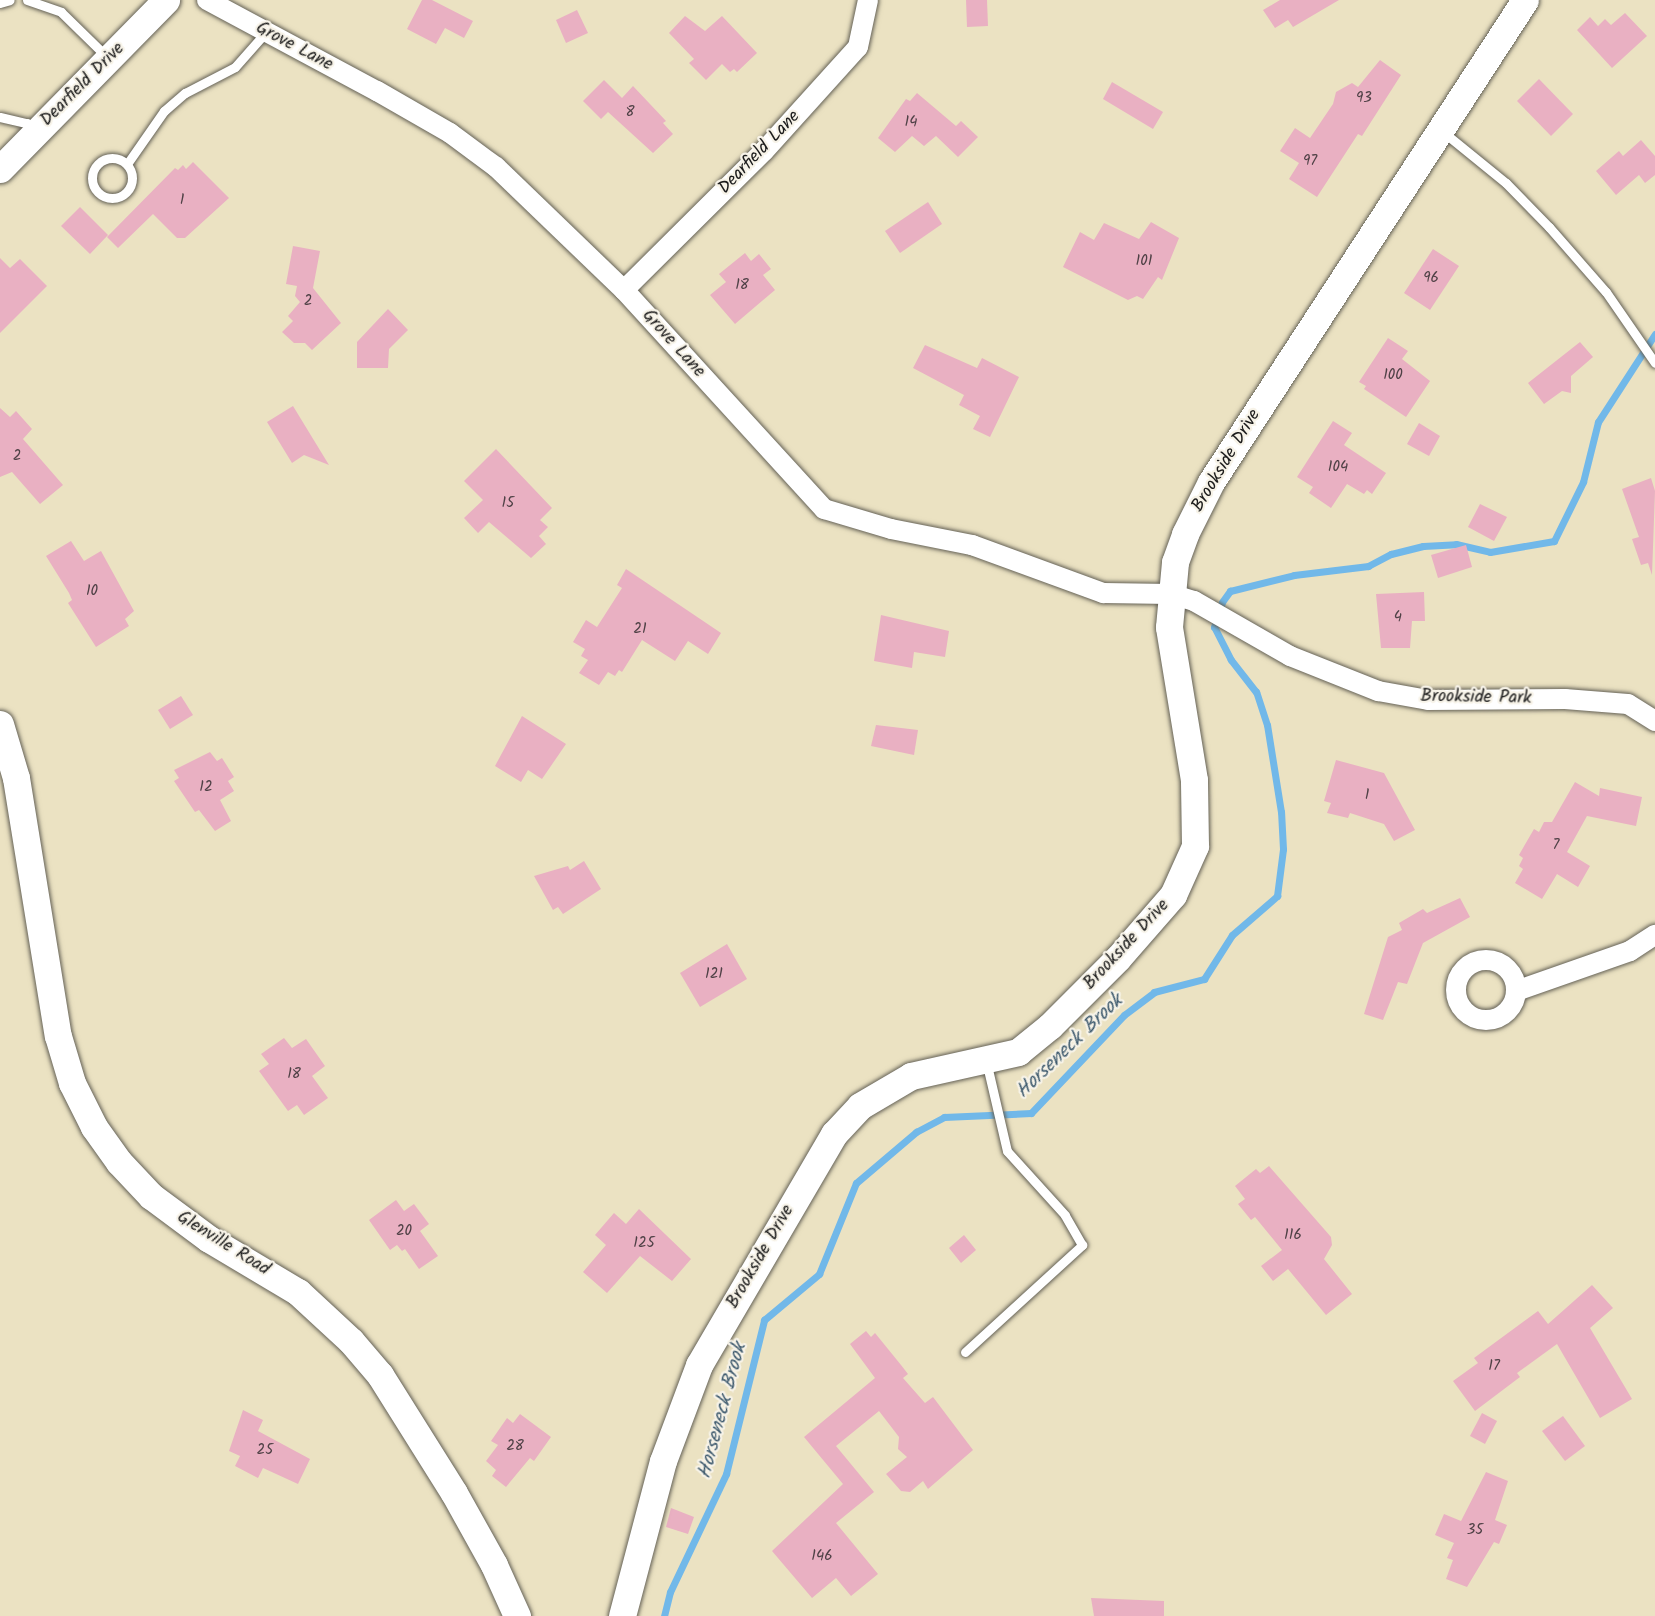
<!DOCTYPE html>
<html>
<head>
<meta charset="utf-8">
<style>
  body { margin:0 }
  #map { position:relative; width:1655px; height:1616px; overflow:hidden; background:#ebe2c2; font-family:Kalam,sans-serif }
  div>[style] { position:absolute }
  .stream>* { height:7px; margin:-3.5px; padding:0 3.5px; transform-origin:3.5px; border-radius:3.5px; background:#71b8e9 }
  .building>* { inset:0; background:#e9b0c2 }
  .roads { filter:drop-shadow(0 0 2px #646156) drop-shadow(0 0 2px #646156) }
  .lane>* { height:9px; margin:-4.5px; padding:0 4.5px; transform-origin:4.5px; border-radius:4.5px; background:#fff }
  .lane>.ring { margin:-4.5px; padding:0; box-sizing:content-box; background:none; border:9px solid #fff; border-radius:50% }
  .street>* { height:20px; margin:-10px; padding:0 10px; transform-origin:10px; border-radius:10px; background:#fff }
  .street>.ring { margin:-10px; padding:0; box-sizing:content-box; background:none; border:20px solid #fff; border-radius:50% }
  .secondary>* { height:27px; margin:-13.5px; padding:0 13.5px; transform-origin:13.5px; border-radius:13.5px; background:#fff }
  span { translate:-50% -50%; white-space:nowrap; text-align:center; line-height:1.15; -webkit-text-stroke:4.5px #f7f3e8; paint-order:stroke }
  .number-label { font-size:15px; color:#4f4146 }
  .number-label span { -webkit-text-stroke-width:0 }
  .street-label { font-size:18px; color:#1c1c1c }
  .water-label { font-size:20px; color:#3e5a6e; font-style:italic }
</style>
</head>
<body>
<div id="map">
  <div class="stream">
    <div style="left:664px;top:1616px;width:25px;rotate:-76deg"></div>
    <div style="left:670px;top:1592px;width:131px;rotate:-64.6deg"></div>
    <div style="left:726px;top:1474px;width:159px;rotate:-76.1deg"></div>
    <div style="left:764px;top:1320px;width:72px;rotate:-39.9deg"></div>
    <div style="left:819px;top:1274px;width:98px;rotate:-67.9deg"></div>
    <div style="left:856px;top:1183px;width:79px;rotate:-40.4deg"></div>
    <div style="left:916px;top:1132px;width:32px;rotate:-28deg"></div>
    <div style="left:944px;top:1117px;width:87px;rotate:-2.6deg"></div>
    <div style="left:1031px;top:1113px;width:135px;rotate:-46.5deg"></div>
    <div style="left:1124px;top:1015px;width:38px;rotate:-37deg"></div>
    <div style="left:1154px;top:992px;width:52px;rotate:-14.6deg"></div>
    <div style="left:1204px;top:979px;width:52px;rotate:-57.5deg"></div>
    <div style="left:1232px;top:935px;width:60px;rotate:-40.9deg"></div>
    <div style="left:1277px;top:896px;width:47px;rotate:-82.7deg"></div>
    <div style="left:1283px;top:849px;width:37px;rotate:-93deg"></div>
    <div style="left:1281px;top:812px;width:88px;rotate:-99.1deg"></div>
    <div style="left:1267px;top:725px;width:35px;rotate:-108deg"></div>
    <div style="left:1256px;top:692px;width:41px;rotate:-128deg"></div>
    <div style="left:1231px;top:660px;width:37px;rotate:-117deg"></div>
    <div style="left:1214px;top:627px;width:26px;rotate:-72deg"></div>
    <div style="left:1222px;top:602px;width:14px;rotate:-54deg"></div>
    <div style="left:1230px;top:591px;width:66px;rotate:-14deg"></div>
    <div style="left:1294px;top:575px;width:75px;rotate:-6.9deg"></div>
    <div style="left:1368px;top:566px;width:26px;rotate:-28deg"></div>
    <div style="left:1391px;top:554px;width:33px;rotate:-14deg"></div>
    <div style="left:1423px;top:546px;width:33px;rotate:-3deg"></div>
    <div style="left:1456px;top:544px;width:35px;rotate:13deg"></div>
    <div style="left:1490px;top:552px;width:65px;rotate:-9.8deg"></div>
    <div style="left:1554px;top:541px;width:66px;rotate:-63.8deg"></div>
    <div style="left:1583px;top:482px;width:62px;rotate:-76deg"></div>
    <div style="left:1598px;top:422px;width:105px;rotate:-57.1deg"></div>
  </div>
  <div class="building">
    <div style="clip-path:polygon(422px 0,432px 0,473px 21px,464px 38px,445px 28px,436px 44px,407px 29px)"></div>
    <div style="clip-path:polygon(966px 0,987px 0,988px 26px,967px 27px)"></div>
    <div style="clip-path:polygon(1280px 0,1339px 0,1293px 27px,1288px 20px,1275px 28px,1263px 10px)"></div>
    <div style="clip-path:polygon(577px 10px,588px 33px,566px 43px,556px 20px)"></div>
    <div style="clip-path:polygon(1625px 13px,1647px 36px,1612px 68px,1577px 30px,1590px 17px,1598px 26px,1605px 19px,1611px 25px)"></div>
    <div style="clip-path:polygon(685px 16px,705px 31px,722px 16px,757px 53px,737px 72px,734px 69px,730px 72px,722px 64px,706px 80px,689px 63px,694px 59px,669px 33px)"></div>
    <div style="clip-path:polygon(1380px 60px,1401px 75px,1362px 136px,1358px 134px,1317px 197px,1289px 179px,1299px 163px,1280px 151px,1295px 128px,1310px 138px,1333px 104px,1336px 92px,1352px 83px,1358px 87px)"></div>
    <div style="clip-path:polygon(1539px 79px,1573px 114px,1551px 136px,1517px 101px)"></div>
    <div style="clip-path:polygon(604px 80px,622px 98px,633px 86px,666px 121px,663px 123px,673px 134px,653px 153px,608px 112px,601px 119px,583px 101px)"></div>
    <div style="clip-path:polygon(1112px 82px,1163px 112px,1153px 129px,1103px 99px)"></div>
    <div style="clip-path:polygon(917px 93px,956px 126px,961px 121px,978px 137px,958px 157px,936px 136px,924px 146px,912px 136px,895px 152px,878px 138px,906px 99px,910px 101px)"></div>
    <div style="clip-path:polygon(1641px 140px,1655px 156px,1655px 175px,1645px 183px,1639px 175px,1616px 195px,1596px 171px,1619px 151px,1623px 156px)"></div>
    <div style="clip-path:polygon(193px 162px,229px 198px,185px 238px,177px 238px,153px 214px,118px 248px,107px 237px,175px 168px,178px 170px,183px 165px,186px 169px)"></div>
    <div style="clip-path:polygon(928px 202px,942px 224px,900px 253px,885px 231px)"></div>
    <div style="clip-path:polygon(80px 207px,108px 235px,90px 254px,61px 226px)"></div>
    <div style="clip-path:polygon(1151px 222px,1179px 238px,1162px 280px,1158px 277px,1143px 299px,1137px 296px,1128px 300px,1063px 267px,1080px 232px,1094px 240px,1104px 223px,1139px 239px)"></div>
    <div style="clip-path:polygon(293px 246px,320px 251px,313px 288px,341px 323px,312px 350px,305px 343px,294px 343px,282px 332px,293px 321px,288px 316px,300px 302px,295px 296px,297px 286px,286px 284px)"></div>
    <div style="clip-path:polygon(1433px 249px,1459px 266px,1430px 310px,1404px 293px)"></div>
    <div style="clip-path:polygon(745px 253px,751px 261px,759px 254px,771px 269px,763px 275px,775px 290px,735px 324px,710px 295px,726px 282px,719px 274px)"></div>
    <div style="clip-path:polygon(0 258px,10px 268px,20px 259px,47px 286px,0 333px)"></div>
    <div style="clip-path:polygon(388px 309px,408px 330px,389px 349px,388px 368px,357px 368px,357px 342px)"></div>
    <div style="clip-path:polygon(1388px 338px,1408px 351px,1402px 359px,1430px 381px,1406px 417px,1364px 389px,1366px 386px,1359px 382px)"></div>
    <div style="clip-path:polygon(1580px 342px,1593px 357px,1571px 376px,1571px 393px,1562px 391px,1544px 404px,1528px 383px)"></div>
    <div style="clip-path:polygon(925px 345px,977px 368px,982px 358px,1019px 377px,990px 437px,973px 429px,980px 416px,959px 405px,964px 395px,913px 368px)"></div>
    <div style="clip-path:polygon(293px 406px,329px 465px,304px 455px,292px 463px,267px 422px)"></div>
    <div style="clip-path:polygon(0 408px,10px 417px,16px 411px,32px 429px,23px 439px,63px 485px,40px 504px,12px 472px,0 477px)"></div>
    <div style="clip-path:polygon(1333px 421px,1352px 433px,1344px 445px,1386px 473px,1372px 494px,1367px 490px,1364px 494px,1347px 484px,1331px 508px,1309px 493px,1313px 487px,1297px 477px)"></div>
    <div style="clip-path:polygon(1419px 423px,1440px 436px,1429px 456px,1407px 444px)"></div>
    <div style="clip-path:polygon(496px 449px,552px 508px,540px 520px,548px 527px,539px 536px,546px 544px,531px 558px,489px 522px,478px 533px,464px 518px,483px 500px,464px 481px)"></div>
    <div style="clip-path:polygon(1651px 478px,1655px 491px,1652px 575px,1648px 563px,1641px 565px,1632px 539px,1639px 537px,1622px 489px)"></div>
    <div style="clip-path:polygon(1480px 504px,1507px 517px,1494px 541px,1468px 527px)"></div>
    <div style="clip-path:polygon(71px 541px,84px 561px,101px 551px,134px 611px,125px 619px,129px 626px,96px 647px,68px 603px,72px 600px,69px 593px,46px 556px)"></div>
    <div style="clip-path:polygon(1466px 545px,1472px 567px,1438px 578px,1431px 555px)"></div>
    <div style="clip-path:polygon(626px 569px,721px 633px,708px 654px,688px 641px,675px 661px,642px 640px,622px 672px,619px 670px,615px 676px,608px 672px,599px 685px,579px 673px,588px 660px,581px 656px,585px 649px,573px 642px,586px 620px,597px 627px,622px 588px,617px 585px)"></div>
    <div style="clip-path:polygon(1424px 592px,1425px 621px,1412px 621px,1410px 648px,1381px 648px,1376px 594px)"></div>
    <div style="clip-path:polygon(881px 615px,949px 631px,945px 657px,914px 652px,912px 668px,874px 661px)"></div>
    <div style="clip-path:polygon(181px 696px,193px 715px,170px 729px,158px 710px)"></div>
    <div style="clip-path:polygon(522px 716px,566px 744px,542px 779px,528px 770px,521px 782px,495px 766px)"></div>
    <div style="clip-path:polygon(876px 725px,918px 730px,914px 755px,871px 746px)"></div>
    <div style="clip-path:polygon(210px 752px,217px 761px,222px 758px,234px 777px,228px 781px,234px 791px,220px 800px,231px 821px,215px 831px,199px 810px,195px 812px,174px 781px,179px 778px,174px 770px)"></div>
    <div style="clip-path:polygon(1336px 760px,1384px 773px,1415px 830px,1394px 841px,1384px 824px,1350px 813px,1348px 818px,1327px 813px,1331px 803px,1324px 801px)"></div>
    <div style="clip-path:polygon(1575px 782px,1599px 796px,1600px 788px,1642px 797px,1636px 826px,1587px 816px,1567px 852px,1590px 866px,1578px 887px,1557px 874px,1542px 899px,1515px 883px,1523px 869px,1519px 866px,1523px 858px,1519px 855px,1534px 829px,1539px 832px,1544px 822px,1552px 822px)"></div>
    <div style="clip-path:polygon(584px 861px,601px 889px,563px 914px,558px 907px,553px 910px,534px 876px,568px 866px,570px 870px)"></div>
    <div style="clip-path:polygon(1460px 898px,1470px 917px,1423px 943px,1407px 984px,1398px 982px,1383px 1020px,1364px 1014px,1388px 937px,1402px 930px,1399px 923px,1423px 909px,1427px 913px)"></div>
    <div style="clip-path:polygon(727px 944px,747px 979px,700px 1007px,680px 973px)"></div>
    <div style="clip-path:polygon(284px 1038px,292px 1048px,306px 1039px,325px 1066px,312px 1076px,328px 1098px,304px 1115px,297px 1105px,288px 1111px,259px 1071px,269px 1064px,261px 1054px)"></div>
    <div style="clip-path:polygon(1269px 1166px,1331px 1237px,1332px 1245px,1324px 1259px,1352px 1294px,1326px 1315px,1288px 1269px,1273px 1281px,1261px 1266px,1282px 1250px,1255px 1217px,1251px 1220px,1238px 1204px,1245px 1199px,1235px 1186px,1256px 1169px,1260px 1173px)"></div>
    <div style="clip-path:polygon(396px 1200px,404px 1211px,414px 1204px,429px 1224px,420px 1231px,438px 1256px,419px 1269px,405px 1249px,402px 1251px,397px 1245px,390px 1250px,369px 1220px)"></div>
    <div style="clip-path:polygon(639px 1209px,691px 1259px,672px 1281px,640px 1256px,607px 1293px,583px 1272px,606px 1245px,595px 1235px,614px 1213px,626px 1224px)"></div>
    <div style="clip-path:polygon(964px 1235px,976px 1250px,961px 1263px,949px 1248px)"></div>
    <div style="clip-path:polygon(1592px 1285px,1613px 1308px,1590px 1328px,1632px 1399px,1600px 1418px,1557px 1344px,1517px 1373px,1520px 1377px,1475px 1411px,1453px 1381px,1478px 1363px,1474px 1358px,1538px 1311px,1548px 1324px)"></div>
    <div style="clip-path:polygon(866px 1331px,871px 1337px,875px 1333px,901px 1365px,908px 1374px,903px 1378px,925px 1403px,933px 1397px,973px 1450px,928px 1489px,923px 1481px,910px 1492px,901px 1491px,886px 1474px,907px 1457px,898px 1449px,899px 1437px,879px 1411px,836px 1446px,874px 1492px,836px 1523px,878px 1574px,851px 1596px,836px 1578px,812px 1598px,772px 1551px,843px 1484px,804px 1437px,875px 1378px,850px 1344px)"></div>
    <div style="clip-path:polygon(243px 1410px,263px 1420px,258px 1431px,310px 1459px,298px 1484px,263px 1468px,258px 1478px,235px 1466px,240px 1456px,229px 1451px)"></div>
    <div style="clip-path:polygon(1482px 1413px,1497px 1421px,1485px 1444px,1470px 1436px)"></div>
    <div style="clip-path:polygon(520px 1414px,551px 1437px,534px 1461px,530px 1458px,506px 1487px,492px 1476px,496px 1470px,486px 1461px,498px 1445px,491px 1441px,507px 1418px,513px 1423px)"></div>
    <div style="clip-path:polygon(1563px 1416px,1585px 1446px,1565px 1461px,1542px 1431px)"></div>
    <div style="clip-path:polygon(1486px 1472px,1508px 1481px,1495px 1520px,1507px 1525px,1499px 1544px,1494px 1542px,1467px 1587px,1446px 1579px,1453px 1560px,1447px 1558px,1454px 1543px,1435px 1535px,1444px 1514px,1461px 1521px)"></div>
    <div style="clip-path:polygon(671px 1508px,694px 1517px,688px 1534px,666px 1527px)"></div>
    <div style="clip-path:polygon(1091px 1598px,1164px 1601px,1164px 1616px,1094px 1616px)"></div>
  </div>
  <div class="roads">
    <div class="lane">
      <div style="left:27px;top:0;width:36px;rotate:19deg"></div>
      <div style="left:61px;top:12px;width:64px;rotate:44.4deg"></div>
      <div style="left:0;top:3px;width:10px;rotate:-17deg"></div>
      <div style="left:0;top:117px;width:28px;rotate:13deg"></div>
      <div style="left:27px;top:123px;width:12px;rotate:42deg"></div>
      <div style="left:1442px;top:131px;width:82px;rotate:39.1deg"></div>
      <div style="left:1506px;top:183px;width:62px;rotate:45.7deg"></div>
      <div style="left:1549px;top:227px;width:86px;rotate:48.8deg"></div>
      <div style="left:1606px;top:292px;width:86px;rotate:55.4deg"></div>
      <div class="ring" style="left:92px;top:158px;width:31px;height:31px"></div>
      <div style="left:127px;top:164px;width:65px;rotate:-55.1deg"></div>
      <div style="left:164px;top:111px;width:28px;rotate:-41deg"></div>
      <div style="left:185px;top:93px;width:56px;rotate:-27.5deg"></div>
      <div style="left:235px;top:67px;width:47px;rotate:-48.5deg"></div>
      <div style="left:965px;top:1352px;width:159px;rotate:-42.4deg"></div>
      <div style="left:1082px;top:1245px;width:34px;rotate:-120deg"></div>
      <div style="left:1065px;top:1215px;width:86px;rotate:-132.2deg"></div>
      <div style="left:1007px;top:1151px;width:92px;rotate:-103.1deg"></div>
    </div>
    <div class="street">
      <div style="left:207px;top:0;width:193px;rotate:28.2deg"></div>
      <div style="left:377px;top:91px;width:84px;rotate:29.9deg"></div>
      <div style="left:450px;top:133px;width:57px;rotate:36.5deg"></div>
      <div style="left:496px;top:167px;width:178px;rotate:43.9deg"></div>
      <div style="left:624px;top:290px;width:297px;rotate:47.6deg"></div>
      <div style="left:824px;top:509px;width:70px;rotate:16.6deg"></div>
      <div style="left:891px;top:529px;width:83px;rotate:11.2deg"></div>
      <div style="left:972px;top:545px;width:140px;rotate:20.1deg"></div>
      <div style="left:1103px;top:593px;width:68px;rotate:0.8deg"></div>
      <div style="left:1171px;top:594px;width:24px;rotate:17deg"></div>
      <div style="left:1194px;top:601px;width:111px;rotate:29.8deg"></div>
      <div style="left:1290px;top:656px;width:95px;rotate:21.7deg"></div>
      <div style="left:1378px;top:691px;width:51px;rotate:10.2deg"></div>
      <div style="left:1428px;top:700px;width:137px;rotate:-0.4deg"></div>
      <div style="left:1565px;top:699px;width:63px;rotate:4.5deg"></div>
      <div style="left:1628px;top:704px;width:32px;rotate:32deg"></div>
      <div style="left:624px;top:290px;width:197px;rotate:-44.8deg"></div>
      <div style="left:764px;top:151px;width:140px;rotate:-47.9deg"></div>
      <div style="left:858px;top:47px;width:48px;rotate:-78deg"></div>
      <div class="ring" style="left:1456px;top:960px;width:40px;height:40px"></div>
      <div style="left:1516px;top:991px;width:121px;rotate:-19.3deg"></div>
      <div style="left:1630px;top:951px;width:30px;rotate:-33deg"></div>
    </div>
    <div class="secondary">
      <div style="left:0;top:169px;width:237px;rotate:-45.5deg"></div>
      <div style="left:0;top:724px;width:56px;rotate:73.5deg"></div>
      <div style="left:16px;top:778px;width:261px;rotate:80.8deg"></div>
      <div style="left:58px;top:1036px;width:49px;rotate:73.4deg"></div>
      <div style="left:72px;top:1083px;width:49px;rotate:63.4deg"></div>
      <div style="left:94px;top:1127px;width:43px;rotate:54.5deg"></div>
      <div style="left:119px;top:1162px;width:47px;rotate:46.7deg"></div>
      <div style="left:151px;top:1196px;width:72px;rotate:36.6deg"></div>
      <div style="left:209px;top:1239px;width:104px;rotate:30.8deg"></div>
      <div style="left:298px;top:1292px;width:72px;rotate:42.8deg"></div>
      <div style="left:351px;top:1341px;width:45px;rotate:49.5deg"></div>
      <div style="left:380px;top:1375px;width:139px;rotate:57.9deg"></div>
      <div style="left:454px;top:1493px;width:82px;rotate:60.9deg"></div>
      <div style="left:494px;top:1565px;width:56px;rotate:65.7deg"></div>
      <div style="left:622px;top:1616px;width:160px;rotate:-75.2deg"></div>
      <div style="left:663px;top:1461px;width:103px;rotate:-69.4deg"></div>
      <div style="left:699px;top:1365px;width:268px;rotate:-59.7deg"></div>
      <div style="left:834px;top:1134px;width:38px;rotate:-47deg"></div>
      <div style="left:860px;top:1106px;width:59px;rotate:-30.5deg"></div>
      <div style="left:911px;top:1076px;width:110px;rotate:-12.6deg"></div>
      <div style="left:1018px;top:1052px;width:41px;rotate:-39.1deg"></div>
      <div style="left:1050px;top:1026px;width:96px;rotate:-45deg"></div>
      <div style="left:1118px;top:958px;width:84px;rotate:-48.9deg"></div>
      <div style="left:1173px;top:895px;width:54px;rotate:-65.8deg"></div>
      <div style="left:1195px;top:846px;width:66px;rotate:-90.9deg"></div>
      <div style="left:1194px;top:780px;width:155px;rotate:-99.3deg"></div>
      <div style="left:1169px;top:627px;width:65px;rotate:-84.7deg"></div>
      <div style="left:1175px;top:562px;width:30px;rotate:-70deg"></div>
      <div style="left:1185px;top:534px;width:58px;rotate:-63.4deg"></div>
      <div style="left:1211px;top:482px;width:575px;rotate:-56.92deg"></div>
    </div>
  </div>
  <div class="number-label">
    <span style="left:1364px;top:99px">93</span>
    <span style="left:630px;top:113px">8</span>
    <span style="left:911px;top:123px">14</span>
    <span style="left:1310px;top:162px">97</span>
    <span style="left:182px;top:201px">1</span>
    <span style="left:1144px;top:262px">101</span>
    <span style="left:1431px;top:279px">96</span>
    <span style="left:742px;top:286px">18</span>
    <span style="left:308px;top:302px">2</span>
    <span style="left:1393px;top:376px">100</span>
    <span style="left:17px;top:457px">2</span>
    <span style="left:1338px;top:468px">104</span>
    <span style="left:508px;top:504px">15</span>
    <span style="left:92px;top:592px">10</span>
    <span style="left:1398px;top:618px">4</span>
    <span style="left:640px;top:630px">21</span>
    <span style="left:206px;top:788px">12</span>
    <span style="left:1367px;top:796px">1</span>
    <span style="left:1556px;top:846px">7</span>
    <span style="left:714px;top:975px">121</span>
    <span style="left:294px;top:1075px">18</span>
    <span style="left:404px;top:1232px">20</span>
    <span style="left:1293px;top:1236px">116</span>
    <span style="left:644px;top:1244px">125</span>
    <span style="left:1494px;top:1367px">17</span>
    <span style="left:515px;top:1447px">28</span>
    <span style="left:265px;top:1451px">25</span>
    <span style="left:1475px;top:1531px">35</span>
    <span style="left:822px;top:1557px">146</span>
  </div>
  <div class="street-label">
    <span style="left:294px;top:47px;rotate:28deg">Grove Lane</span>
    <span style="left:83px;top:85px;rotate:-45deg">Dearfield Drive</span>
    <span style="left:760px;top:153px;rotate:-46deg">Dearfield Lane</span>
    <span style="left:673px;top:344px;rotate:48deg">Grove Lane</span>
    <span style="left:1227px;top:461px;rotate:-59deg">Brookside Drive</span>
    <span style="left:1476px;top:698px;rotate:1deg">Brookside Park</span>
    <span style="left:1127px;top:945px;rotate:-47deg">Brookside Drive</span>
    <span style="left:223px;top:1244px;rotate:32deg">Glenville Road</span>
    <span style="left:761px;top:1257px;rotate:-60deg">Brookside Drive</span>
  </div>
  <div class="water-label">
    <span style="left:1070px;top:1047px;rotate:-44deg">Horseneck Brook</span>
    <span style="left:723px;top:1411px;rotate:-75deg">Horseneck Brook</span>
  </div>
</div>
</body>
</html>
